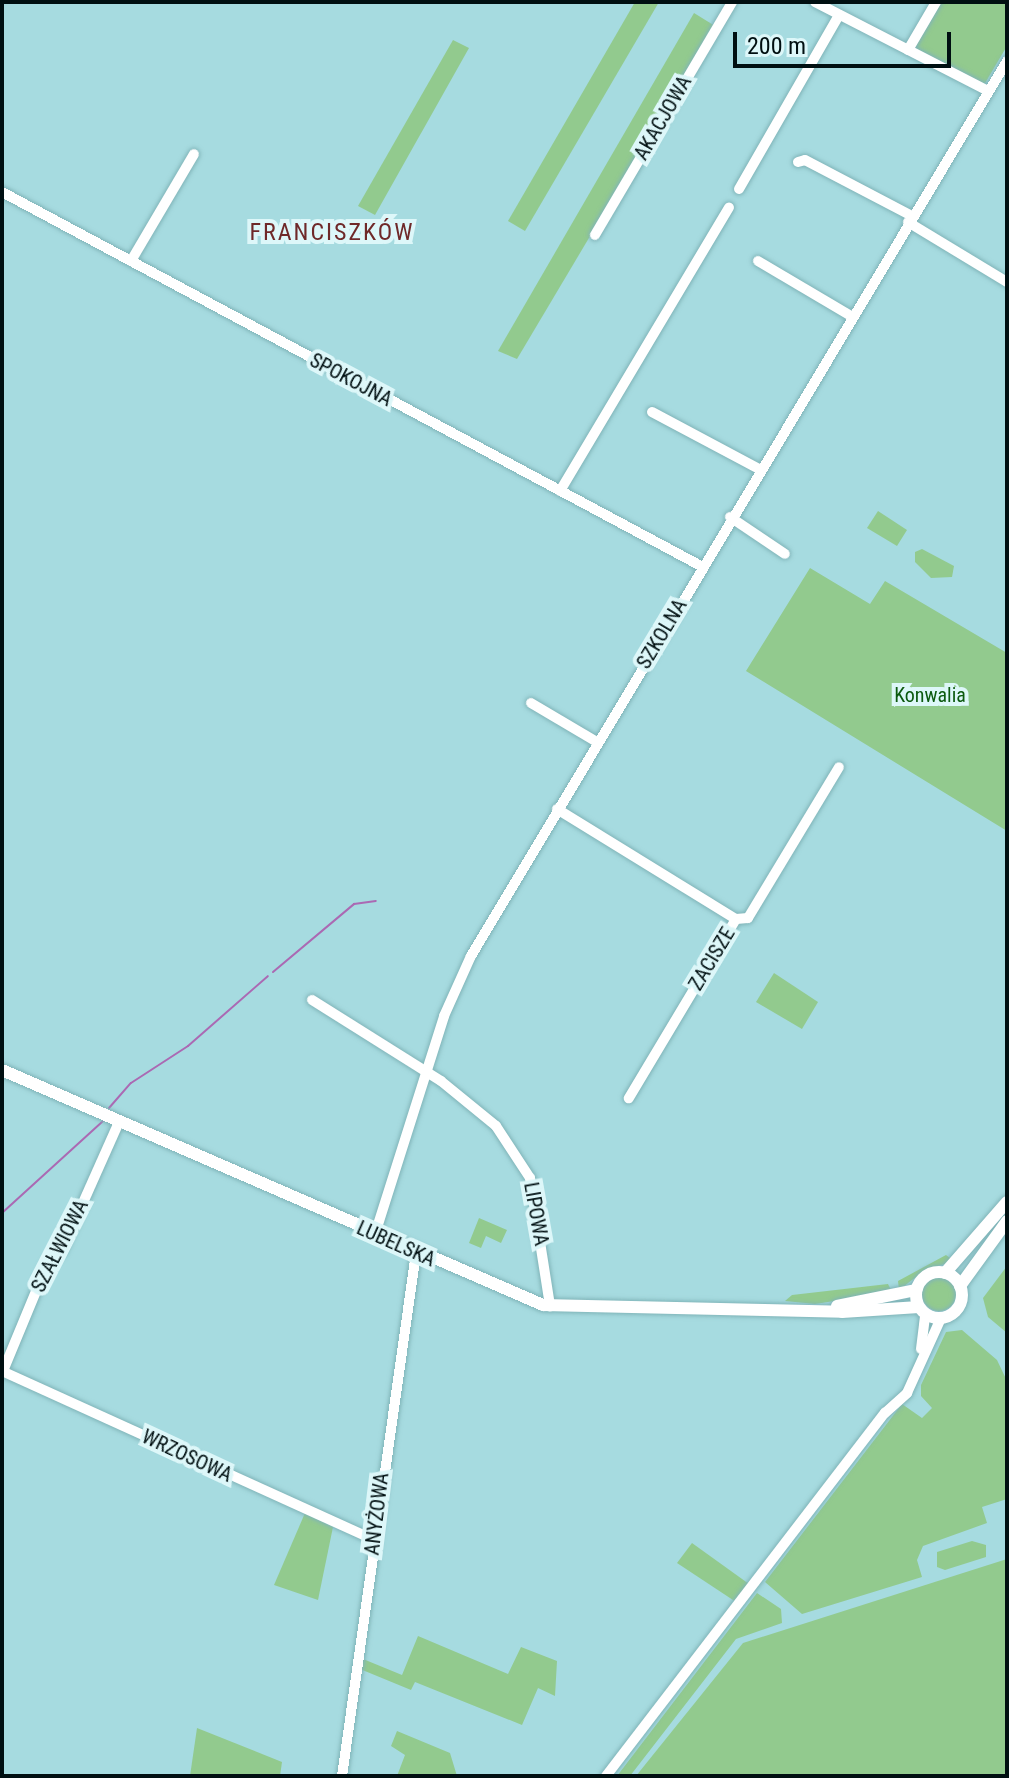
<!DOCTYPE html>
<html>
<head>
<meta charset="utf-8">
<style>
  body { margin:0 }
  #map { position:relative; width:1009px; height:1778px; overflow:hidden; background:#a6dbe0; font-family:"Roboto Condensed",sans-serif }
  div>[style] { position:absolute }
  .green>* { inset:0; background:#92ca8e }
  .round { border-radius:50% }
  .stream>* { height:2px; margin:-1px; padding:0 1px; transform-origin:1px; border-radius:1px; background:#ab69b3 }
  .roads { filter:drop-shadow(0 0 2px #80b4b8) drop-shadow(0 0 2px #80b4b8) }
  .minor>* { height:10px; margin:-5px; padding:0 5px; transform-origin:5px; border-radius:5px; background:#fff }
  .major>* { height:12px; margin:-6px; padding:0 6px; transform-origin:6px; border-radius:6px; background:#fff }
  .major>.ring { margin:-6px; padding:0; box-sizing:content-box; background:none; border:12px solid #fff; border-radius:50% }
  span { translate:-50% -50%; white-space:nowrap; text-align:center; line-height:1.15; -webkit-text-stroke:8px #ddf7f9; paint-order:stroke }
  .street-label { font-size:20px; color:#000f11 }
  .park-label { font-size:20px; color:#0c5a0f }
  .quarter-label { font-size:24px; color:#6f2929; letter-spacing:2px }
  .frame { position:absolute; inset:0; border:4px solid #000f11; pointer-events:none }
  .scale { position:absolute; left:733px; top:32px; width:218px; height:36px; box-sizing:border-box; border:4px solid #000f11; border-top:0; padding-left:10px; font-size:24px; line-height:28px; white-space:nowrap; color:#000f11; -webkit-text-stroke:6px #ddf7f9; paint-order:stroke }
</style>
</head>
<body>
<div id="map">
  <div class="green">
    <div style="clip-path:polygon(635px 2px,659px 2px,525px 231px,508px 221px)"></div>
    <div style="clip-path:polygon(939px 2px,1007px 2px,1007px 46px,984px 85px,912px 49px)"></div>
    <div style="clip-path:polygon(694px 13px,715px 26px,517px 359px,498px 351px)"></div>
    <div style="clip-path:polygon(453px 40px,469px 48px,375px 215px,358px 206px)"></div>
    <div style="clip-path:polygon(878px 511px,907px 530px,897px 546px,867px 528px)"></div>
    <div style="clip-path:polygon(922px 549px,954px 566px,952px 577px,931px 578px,915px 562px,915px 552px)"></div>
    <div style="clip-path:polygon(810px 568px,870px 604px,885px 581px,1007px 653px,1007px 831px,746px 671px)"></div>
    <div style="clip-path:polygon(774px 973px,818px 1002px,802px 1029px,756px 1002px)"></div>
    <div style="clip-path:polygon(479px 1218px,507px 1230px,501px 1243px,486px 1236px,481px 1248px,469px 1243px)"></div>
    <div style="clip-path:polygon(946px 1255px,954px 1261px,925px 1270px,899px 1290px,898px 1281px)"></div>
    <div style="clip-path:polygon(1007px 1266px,1007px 1333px,988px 1317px,983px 1298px)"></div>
    <div class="round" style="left:922px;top:1277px;width:34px;height:34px"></div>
    <div style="clip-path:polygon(888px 1284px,892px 1292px,815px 1304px,785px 1301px,792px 1295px)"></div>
    <div style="clip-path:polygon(962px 1330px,997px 1360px,1007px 1381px,1007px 1499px,982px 1507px,987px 1523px,923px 1546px,917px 1560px,922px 1577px,802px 1614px,765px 1582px,902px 1404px,922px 1418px,932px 1408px,921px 1396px,921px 1385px,946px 1332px)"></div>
    <div style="clip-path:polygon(305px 1513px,333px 1527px,318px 1600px,274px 1585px)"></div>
    <div style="clip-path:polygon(972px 1541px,986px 1545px,986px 1557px,945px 1570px,937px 1567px,937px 1552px)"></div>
    <div style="clip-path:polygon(692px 1543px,749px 1584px,736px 1602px,677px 1563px)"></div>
    <div style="clip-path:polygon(1007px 1559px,1007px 1776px,636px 1776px,743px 1643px)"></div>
    <div style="clip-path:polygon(757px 1593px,781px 1609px,782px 1623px,736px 1639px,630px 1776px,617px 1776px)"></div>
    <div style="clip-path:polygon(418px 1636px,508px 1674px,521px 1647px,557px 1661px,555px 1696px,538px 1688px,522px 1725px,415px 1682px,411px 1690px,360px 1669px,363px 1659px,402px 1675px)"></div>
    <div style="clip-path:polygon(197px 1728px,282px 1762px,280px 1776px,190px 1776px)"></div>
    <div style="clip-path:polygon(397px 1731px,450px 1753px,457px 1776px,397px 1776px,405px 1755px,391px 1746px)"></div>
  </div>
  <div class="stream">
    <div style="left:273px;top:972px;width:106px;rotate:-40deg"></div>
    <div style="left:354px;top:904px;width:22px;rotate:-8deg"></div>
    <div style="left:109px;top:1108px;width:33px;rotate:-49deg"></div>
    <div style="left:131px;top:1083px;width:68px;rotate:-33deg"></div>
    <div style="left:188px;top:1046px;width:106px;rotate:-41.2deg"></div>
    <div style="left:2px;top:1213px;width:137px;rotate:-42.3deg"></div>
  </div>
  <div class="roads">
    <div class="minor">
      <div style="left:815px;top:2px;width:195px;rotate:27.2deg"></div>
      <div style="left:908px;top:50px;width:56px;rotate:-59.7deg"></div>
      <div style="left:798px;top:162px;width:7px;rotate:-16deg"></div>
      <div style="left:805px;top:160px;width:121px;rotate:27.6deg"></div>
      <div style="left:739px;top:189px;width:201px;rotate:-60.1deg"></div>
      <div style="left:2px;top:192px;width:793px;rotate:28.15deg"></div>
      <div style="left:908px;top:222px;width:116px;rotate:31.2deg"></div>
      <div style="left:595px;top:235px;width:270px;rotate:-59.5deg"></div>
      <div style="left:131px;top:261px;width:124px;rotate:-59.5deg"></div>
      <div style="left:758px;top:261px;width:108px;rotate:30.6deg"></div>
      <div style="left:652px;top:412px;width:121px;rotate:28deg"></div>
      <div style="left:560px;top:491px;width:330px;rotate:-59.2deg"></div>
      <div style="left:730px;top:517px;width:66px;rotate:33.9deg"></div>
      <div style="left:531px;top:703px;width:77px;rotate:30.6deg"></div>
      <div style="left:557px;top:809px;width:210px;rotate:31.6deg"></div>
      <div style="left:736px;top:919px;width:209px;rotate:120.9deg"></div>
      <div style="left:736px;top:919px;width:12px;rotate:-5deg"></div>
      <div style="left:748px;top:918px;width:176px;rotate:-58.9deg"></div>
      <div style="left:312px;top:1000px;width:152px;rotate:32.1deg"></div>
      <div style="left:441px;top:1081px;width:71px;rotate:39.3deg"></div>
      <div style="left:496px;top:1126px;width:62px;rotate:56.8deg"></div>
      <div style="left:530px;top:1178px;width:130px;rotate:81.1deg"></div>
      <div style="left:375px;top:1234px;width:229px;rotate:-72.4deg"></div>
      <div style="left:444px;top:1016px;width:66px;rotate:-65.8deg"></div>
      <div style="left:471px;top:956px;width:1043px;rotate:-59.08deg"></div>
      <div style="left:921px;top:1349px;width:35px;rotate:-83deg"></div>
      <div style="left:2px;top:1371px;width:407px;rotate:24.4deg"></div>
      <div style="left:3px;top:1371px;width:115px;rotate:-67.5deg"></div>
      <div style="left:47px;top:1265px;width:21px;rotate:-45deg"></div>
      <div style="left:62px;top:1250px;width:140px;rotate:-66deg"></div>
      <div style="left:342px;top:1776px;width:528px;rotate:-81.95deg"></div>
      <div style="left:606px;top:1776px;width:458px;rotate:-52.5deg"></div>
      <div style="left:885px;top:1413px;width:30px;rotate:-42deg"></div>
      <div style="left:907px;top:1393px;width:82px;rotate:-65.6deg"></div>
    </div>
    <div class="major">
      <div style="left:2px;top:1070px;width:590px;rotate:23.48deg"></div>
      <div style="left:543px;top:1305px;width:299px;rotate:1.3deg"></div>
      <div style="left:842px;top:1312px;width:77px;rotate:-3.7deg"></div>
      <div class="ring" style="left:916px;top:1272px;width:34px;height:34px"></div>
      <div style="left:945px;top:1273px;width:94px;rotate:-48.9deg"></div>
      <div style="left:960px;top:1286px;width:80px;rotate:-54.1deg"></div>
      <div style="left:837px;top:1306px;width:81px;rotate:-11.4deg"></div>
    </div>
  </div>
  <div class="street-label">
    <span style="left:663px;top:118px;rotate:-60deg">AKACJOWA</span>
    <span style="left:351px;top:380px;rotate:28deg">SPOKOJNA</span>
    <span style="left:662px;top:634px;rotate:-59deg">SZKOLNA</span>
    <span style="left:712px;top:959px;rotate:-59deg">ZACISZE</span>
    <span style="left:536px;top:1214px;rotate:80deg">LIPOWA</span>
    <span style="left:396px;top:1244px;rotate:24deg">LUBELSKA</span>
    <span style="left:60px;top:1246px;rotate:-63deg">SZAŁWIOWA</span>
    <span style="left:187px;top:1456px;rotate:25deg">WRZOSOWA</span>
    <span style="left:377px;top:1514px;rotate:-83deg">ANYŻOWA</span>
  </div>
  <div class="park-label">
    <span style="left:930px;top:695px">Konwalia</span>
  </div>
  <div class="quarter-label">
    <span style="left:332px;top:233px">FRANCISZKÓW</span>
  </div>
  <div class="frame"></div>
  <div class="scale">200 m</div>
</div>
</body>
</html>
